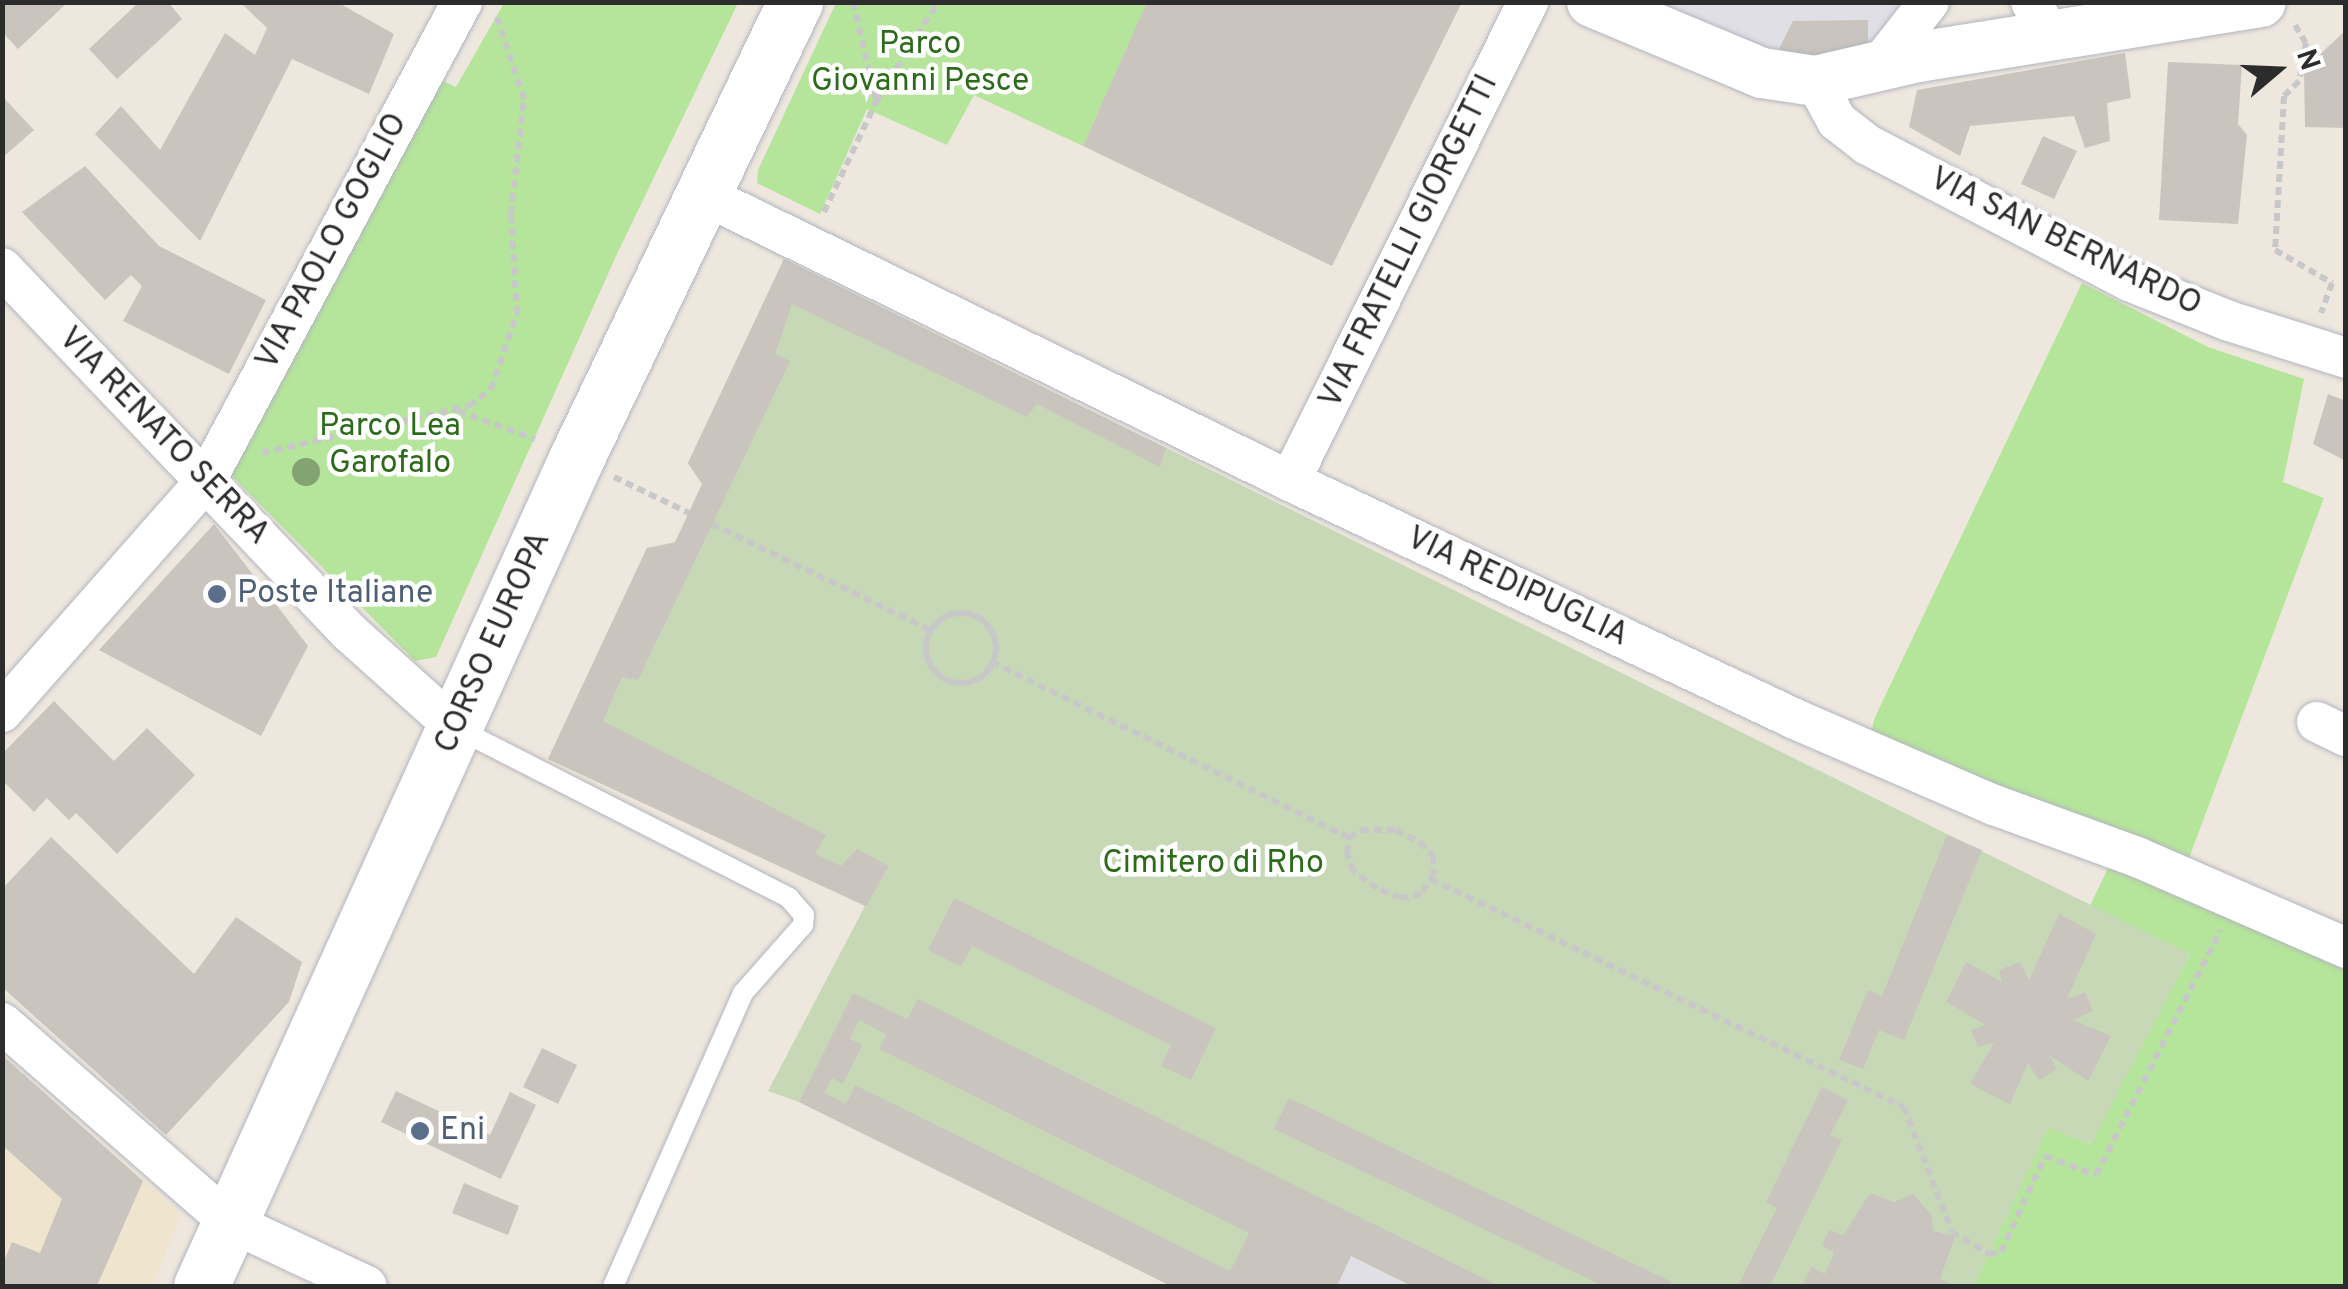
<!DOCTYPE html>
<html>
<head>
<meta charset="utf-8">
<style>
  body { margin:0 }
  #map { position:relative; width:2348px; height:1289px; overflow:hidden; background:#eee7de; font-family:Overpass,sans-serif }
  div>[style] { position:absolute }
  .industrial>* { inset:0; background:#e1dfe6 }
  .education>* { inset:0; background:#efe4ce }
  .green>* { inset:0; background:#b5e49b }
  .cemetery>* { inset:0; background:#c7d8b6 }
  .building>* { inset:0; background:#c9c4be }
  .path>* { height:6px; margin-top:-3px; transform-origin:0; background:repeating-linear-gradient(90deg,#c8c8c8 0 8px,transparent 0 13px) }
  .path>.ring { margin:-3px; padding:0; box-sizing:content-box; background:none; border:6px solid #c8c8c8; border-radius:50% }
  .roads { filter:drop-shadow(0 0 2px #b2b5bf) drop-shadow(0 0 2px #b2b5bf) }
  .service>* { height:20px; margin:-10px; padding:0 10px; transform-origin:10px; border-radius:10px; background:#fff }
  .minor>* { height:40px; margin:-20px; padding:0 20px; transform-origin:20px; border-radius:20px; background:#fff }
  .tertiary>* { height:50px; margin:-25px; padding:0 25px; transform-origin:25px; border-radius:25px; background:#fff }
  .secondary>* { height:55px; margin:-27.5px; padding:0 27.5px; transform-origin:27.5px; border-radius:27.5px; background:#fff }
  .trees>* { width:28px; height:28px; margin:-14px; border-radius:50%; background:#83a372 }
  .dots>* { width:28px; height:28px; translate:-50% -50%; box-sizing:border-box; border:5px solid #fff; border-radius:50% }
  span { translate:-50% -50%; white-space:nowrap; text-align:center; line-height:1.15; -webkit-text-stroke:9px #fff; paint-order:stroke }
  .park-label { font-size:32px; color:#2c6b1a }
  .street-label { font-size:32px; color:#2c2c2c }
  .service-label { font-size:32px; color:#4e5e75 }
  .left { translate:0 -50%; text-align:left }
  .frame { position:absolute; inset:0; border:5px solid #2c2c2c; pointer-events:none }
  .north { position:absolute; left:2228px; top:20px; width:100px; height:100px; -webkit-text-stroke:8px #fff; paint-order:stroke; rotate:71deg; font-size:28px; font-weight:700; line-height:40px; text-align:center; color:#2c2c2c }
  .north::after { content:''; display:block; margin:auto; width:35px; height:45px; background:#2c2c2c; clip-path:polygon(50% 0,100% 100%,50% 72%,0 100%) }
</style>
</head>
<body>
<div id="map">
  <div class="industrial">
    <div style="clip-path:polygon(1648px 3px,1907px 3px,1868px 51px,1776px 55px)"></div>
    <div style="clip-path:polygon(1259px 1211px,1412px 1286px,1223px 1286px)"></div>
  </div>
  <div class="education">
    <div style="clip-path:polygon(2px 1055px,181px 1215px,152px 1286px,3px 1286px)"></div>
  </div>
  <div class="green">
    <div style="clip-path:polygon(504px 3px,738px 3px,617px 254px,436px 657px,415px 661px,230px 474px,436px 78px,456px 87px)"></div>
    <div style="clip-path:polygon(836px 3px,1147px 3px,1083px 146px,974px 95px,947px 145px,867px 109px,820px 214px,757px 183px,758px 170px)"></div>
    <div style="clip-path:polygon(2082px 283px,2208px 347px,2304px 379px,2283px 482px,2324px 498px,2189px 858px,1870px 736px,1875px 717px)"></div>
    <div style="clip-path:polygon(2108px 868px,2239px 919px,2345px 969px,2345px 1286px,1974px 1286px,2048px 1127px,2090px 1144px,2190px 954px,2090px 906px)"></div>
  </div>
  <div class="cemetery">
    <div style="clip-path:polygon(784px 259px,2190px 954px,2091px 1144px,2048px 1128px,1974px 1286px,1412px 1286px,1260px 1211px,1223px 1286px,1171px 1286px,799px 1102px,768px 1091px,865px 906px,548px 759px,647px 548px,675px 542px,702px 484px,688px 463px)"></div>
  </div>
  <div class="building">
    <div style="clip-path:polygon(2px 2px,68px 2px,18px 49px,2px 32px)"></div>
    <div style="clip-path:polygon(139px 2px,168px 2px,182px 19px,117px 79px,89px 49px)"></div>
    <div style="clip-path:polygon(240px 2px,337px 2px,394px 34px,369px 94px,292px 59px,200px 241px,95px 134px,121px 106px,160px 150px,225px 33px,255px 55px,267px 28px)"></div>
    <div style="clip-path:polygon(1147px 2px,1462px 2px,1332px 266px,1083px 146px)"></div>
    <div style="clip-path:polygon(1868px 20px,1868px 51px,1810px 63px,1776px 55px,1793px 21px)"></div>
    <div style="clip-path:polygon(2346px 30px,2346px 128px,2305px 127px,2304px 69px)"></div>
    <div style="clip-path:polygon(2125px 53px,2131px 98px,2107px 103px,2110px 141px,2085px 148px,2074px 116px,1970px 126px,1960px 156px,1909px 127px,1917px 90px)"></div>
    <div style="clip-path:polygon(2168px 62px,2242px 65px,2238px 124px,2247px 135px,2238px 224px,2159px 220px)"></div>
    <div style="clip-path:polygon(2px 96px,34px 130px,2px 158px)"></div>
    <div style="clip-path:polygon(2043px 136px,2077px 151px,2054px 199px,2021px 184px)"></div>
    <div style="clip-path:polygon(85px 166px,159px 246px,266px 300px,229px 374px,123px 321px,142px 286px,131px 275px,105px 300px,22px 212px)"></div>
    <div style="clip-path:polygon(784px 259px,1166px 448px,1160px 467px,1037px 404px,1027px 417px,792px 304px,775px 354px,790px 361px,638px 680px,622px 677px,603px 721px,826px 835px,815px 854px,841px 866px,857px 849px,889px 866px,866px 906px,548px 759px,647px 548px,675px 543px,702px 484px,688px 463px)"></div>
    <div style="clip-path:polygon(2328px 394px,2346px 401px,2346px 461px,2313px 444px)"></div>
    <div style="clip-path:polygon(214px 524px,308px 646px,261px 736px,99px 650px)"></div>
    <div style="clip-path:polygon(54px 701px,114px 761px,147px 728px,195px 775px,117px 854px,76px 813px,69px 820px,47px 798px,34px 812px,2px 780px,2px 754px)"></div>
    <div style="clip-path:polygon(1947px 835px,1982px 850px,1904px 1040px,1879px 1030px,1863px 1069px,1839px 1060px,1868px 990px,1882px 996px)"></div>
    <div style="clip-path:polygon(51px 837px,194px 974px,236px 917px,302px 962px,289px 1002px,166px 1135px,2px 987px,2px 889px)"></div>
    <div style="clip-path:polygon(954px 898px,1216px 1028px,1191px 1080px,1161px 1066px,1171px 1045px,972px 946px,961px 967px,928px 950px)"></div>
    <div style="clip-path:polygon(2059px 914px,2096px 934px,2067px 999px,2085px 992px,2093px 1011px,2073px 1020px,2111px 1036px,2088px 1081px,2049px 1055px,2057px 1069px,2039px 1080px,2028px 1063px,2010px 1104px,1970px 1084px,1994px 1043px,1978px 1047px,1971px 1030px,1986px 1025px,1946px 1002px,1966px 962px,2002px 982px,1999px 970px,2020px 962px,2029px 980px)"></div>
    <div style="clip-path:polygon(evenodd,853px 993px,907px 1019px,918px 999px,1499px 1286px,1412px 1286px,1351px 1256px,1337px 1286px,1171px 1286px,799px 1102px,853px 993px,859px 1020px,886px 1034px,879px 1049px,1249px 1233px,1230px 1271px,855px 1085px,846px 1104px,824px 1093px,832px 1078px,843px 1084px,862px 1045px,850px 1039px,859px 1020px)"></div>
    <div style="clip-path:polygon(542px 1048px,577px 1065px,558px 1104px,523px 1087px)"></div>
    <div style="clip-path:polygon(2px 1055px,143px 1181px,97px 1286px,2px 1286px,2px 1266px,12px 1242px,40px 1253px,62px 1199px,2px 1145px)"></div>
    <div style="clip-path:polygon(1822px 1087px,1848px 1100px,1830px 1135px,1842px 1140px,1770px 1286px,1738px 1286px,1777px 1208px,1766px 1202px)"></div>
    <div style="clip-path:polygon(396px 1091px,490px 1135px,510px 1092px,536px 1105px,501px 1179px,381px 1122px)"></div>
    <div style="clip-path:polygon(1289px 1098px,1672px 1282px,1670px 1286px,1603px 1286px,1274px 1129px)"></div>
    <div style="clip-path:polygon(464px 1183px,519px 1206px,508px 1235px,452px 1213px)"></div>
    <div style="clip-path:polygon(1870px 1193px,1894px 1202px,1913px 1194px,1932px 1216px,1933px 1231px,1955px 1236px,1940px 1279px,1956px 1286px,1802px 1286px,1811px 1267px,1825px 1274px,1834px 1252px,1822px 1246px,1829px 1230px,1843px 1235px)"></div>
  </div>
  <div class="path">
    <div style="left:853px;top:2px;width:102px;rotate:76.9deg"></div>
    <div style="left:2295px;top:25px;width:21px;rotate:59deg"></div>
    <div style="left:2306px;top:43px;width:39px;rotate:100deg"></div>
    <div style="left:2299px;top:81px;width:21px;rotate:135deg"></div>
    <div style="left:2284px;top:96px;width:154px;rotate:93.3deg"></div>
    <div style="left:2275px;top:250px;width:66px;rotate:30.1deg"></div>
    <div style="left:2332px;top:283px;width:32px;rotate:110deg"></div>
    <div style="left:824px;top:212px;width:122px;rotate:-64.7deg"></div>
    <div style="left:876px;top:102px;width:118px;rotate:-58.2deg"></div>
    <div style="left:458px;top:411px;width:82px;rotate:20deg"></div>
    <div style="left:262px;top:453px;width:212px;rotate:-12.8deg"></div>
    <div style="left:469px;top:406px;width:28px;rotate:-38deg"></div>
    <div style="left:491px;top:389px;width:79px;rotate:-70.9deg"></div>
    <div style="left:517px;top:314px;width:100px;rotate:-93.4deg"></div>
    <div style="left:511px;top:214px;width:116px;rotate:-83.6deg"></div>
    <div style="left:524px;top:99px;width:86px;rotate:-108.2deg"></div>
    <div style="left:614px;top:477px;width:83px;rotate:25.6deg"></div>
    <div style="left:712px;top:524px;width:242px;rotate:25.9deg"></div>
    <div class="ring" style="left:926px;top:613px;width:64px;height:64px"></div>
    <div style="left:992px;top:662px;width:398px;rotate:26.2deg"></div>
    <div style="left:1349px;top:838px;width:14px;rotate:-34deg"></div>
    <div style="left:1361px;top:830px;width:35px"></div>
    <div style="left:1396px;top:830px;width:27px;rotate:27deg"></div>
    <div style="left:1420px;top:842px;width:19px;rotate:47deg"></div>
    <div style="left:1433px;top:856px;width:18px;rotate:87deg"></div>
    <div style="left:1434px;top:874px;width:24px;rotate:123deg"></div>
    <div style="left:1421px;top:894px;width:21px;rotate:169deg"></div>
    <div style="left:1400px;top:898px;width:25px;rotate:-157deg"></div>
    <div style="left:1377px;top:888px;width:29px;rotate:-145deg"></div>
    <div style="left:1353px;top:871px;width:19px;rotate:-108deg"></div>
    <div style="left:1347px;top:853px;width:15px;rotate:-82deg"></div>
    <div style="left:1431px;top:879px;width:525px;rotate:25.74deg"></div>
    <div style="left:1904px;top:1107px;width:134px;rotate:69deg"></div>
    <div style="left:1952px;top:1232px;width:43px;rotate:30.7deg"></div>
    <div style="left:1989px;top:1254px;width:12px;rotate:-9deg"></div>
    <div style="left:2001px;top:1252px;width:106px;rotate:-65.4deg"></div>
    <div style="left:2045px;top:1156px;width:54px;rotate:20.4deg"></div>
    <div style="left:2096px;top:1175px;width:275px;rotate:-63deg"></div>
  </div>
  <div class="roads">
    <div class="service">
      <div style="left:458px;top:729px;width:372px;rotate:27deg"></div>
      <div style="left:789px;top:898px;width:23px;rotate:49deg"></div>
      <div style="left:804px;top:915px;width:10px;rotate:96deg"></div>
      <div style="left:803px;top:925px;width:91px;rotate:131.4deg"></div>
      <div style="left:743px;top:993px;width:321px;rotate:113.9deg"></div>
    </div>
    <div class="minor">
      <div style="left:2031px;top:2px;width:38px;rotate:60deg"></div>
      <div style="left:1877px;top:68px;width:84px;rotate:-51.8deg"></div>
      <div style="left:1815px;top:81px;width:46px;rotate:61.2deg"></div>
      <div style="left:1837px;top:121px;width:39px;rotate:38deg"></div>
      <div style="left:1868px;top:145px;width:294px;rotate:27.5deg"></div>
      <div style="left:2129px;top:281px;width:108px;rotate:21.8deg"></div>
      <div style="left:2229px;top:321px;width:123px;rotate:17.5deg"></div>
      <div style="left:704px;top:195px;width:652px;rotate:26.01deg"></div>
      <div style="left:1290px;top:481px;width:558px;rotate:25.23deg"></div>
      <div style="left:1795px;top:719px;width:217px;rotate:23.4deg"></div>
      <div style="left:1994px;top:805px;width:152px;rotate:20deg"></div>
      <div style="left:2137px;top:857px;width:228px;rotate:23.5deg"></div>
      <div style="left:2px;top:268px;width:503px;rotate:46.37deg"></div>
      <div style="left:349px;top:632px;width:144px;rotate:41.9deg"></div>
      <div style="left:1290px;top:481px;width:535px;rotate:-63.58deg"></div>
      <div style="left:2px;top:712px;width:307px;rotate:-48.6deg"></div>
      <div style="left:205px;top:482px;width:544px;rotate:-61.83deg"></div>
      <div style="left:2317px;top:722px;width:32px;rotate:26deg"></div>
      <div style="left:2px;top:1023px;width:300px;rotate:41.2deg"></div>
      <div style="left:228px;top:1221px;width:153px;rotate:25.1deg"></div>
    </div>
    <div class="tertiary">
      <div style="left:1592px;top:2px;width:184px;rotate:22.7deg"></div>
      <div style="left:1762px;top:73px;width:54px;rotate:8.6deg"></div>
      <div style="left:1815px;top:81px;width:106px;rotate:-13.1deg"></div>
      <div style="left:1918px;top:57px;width:347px;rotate:-9.1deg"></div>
    </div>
    <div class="secondary">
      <div style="left:201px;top:1286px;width:908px;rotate:-65.61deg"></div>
      <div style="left:576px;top:459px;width:507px;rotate:-64.4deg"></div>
    </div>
  </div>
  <div class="trees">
    <div style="left:306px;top:472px"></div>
  </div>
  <div class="dots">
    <div style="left:217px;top:594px;background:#5c6f8a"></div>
    <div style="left:420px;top:1131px;background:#5c6f8a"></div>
  </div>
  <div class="park-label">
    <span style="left:920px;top:64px">Parco<br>Giovanni Pesce</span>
    <span style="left:390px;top:446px">Parco Lea<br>Garofalo</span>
    <span style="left:1213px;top:864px">Cimitero di Rho</span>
  </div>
  <div class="street-label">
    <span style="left:333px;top:242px;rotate:-62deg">VIA PAOLO GOGLIO</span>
    <span style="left:1410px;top:242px;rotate:-64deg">VIA FRATELLI GIORGETTI</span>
    <span style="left:2065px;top:243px;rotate:26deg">VIA SAN BERNARDO</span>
    <span style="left:163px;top:437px;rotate:46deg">VIA RENATO SERRA</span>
    <span style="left:1517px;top:588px;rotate:25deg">VIA REDIPUGLIA</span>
    <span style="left:494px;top:643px;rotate:-66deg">CORSO EUROPA</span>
  </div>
  <div class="service-label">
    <span class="left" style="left:237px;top:594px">Poste Italiane</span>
    <span class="left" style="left:440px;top:1131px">Eni</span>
  </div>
  <div class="frame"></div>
  <div class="north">N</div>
</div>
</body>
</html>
